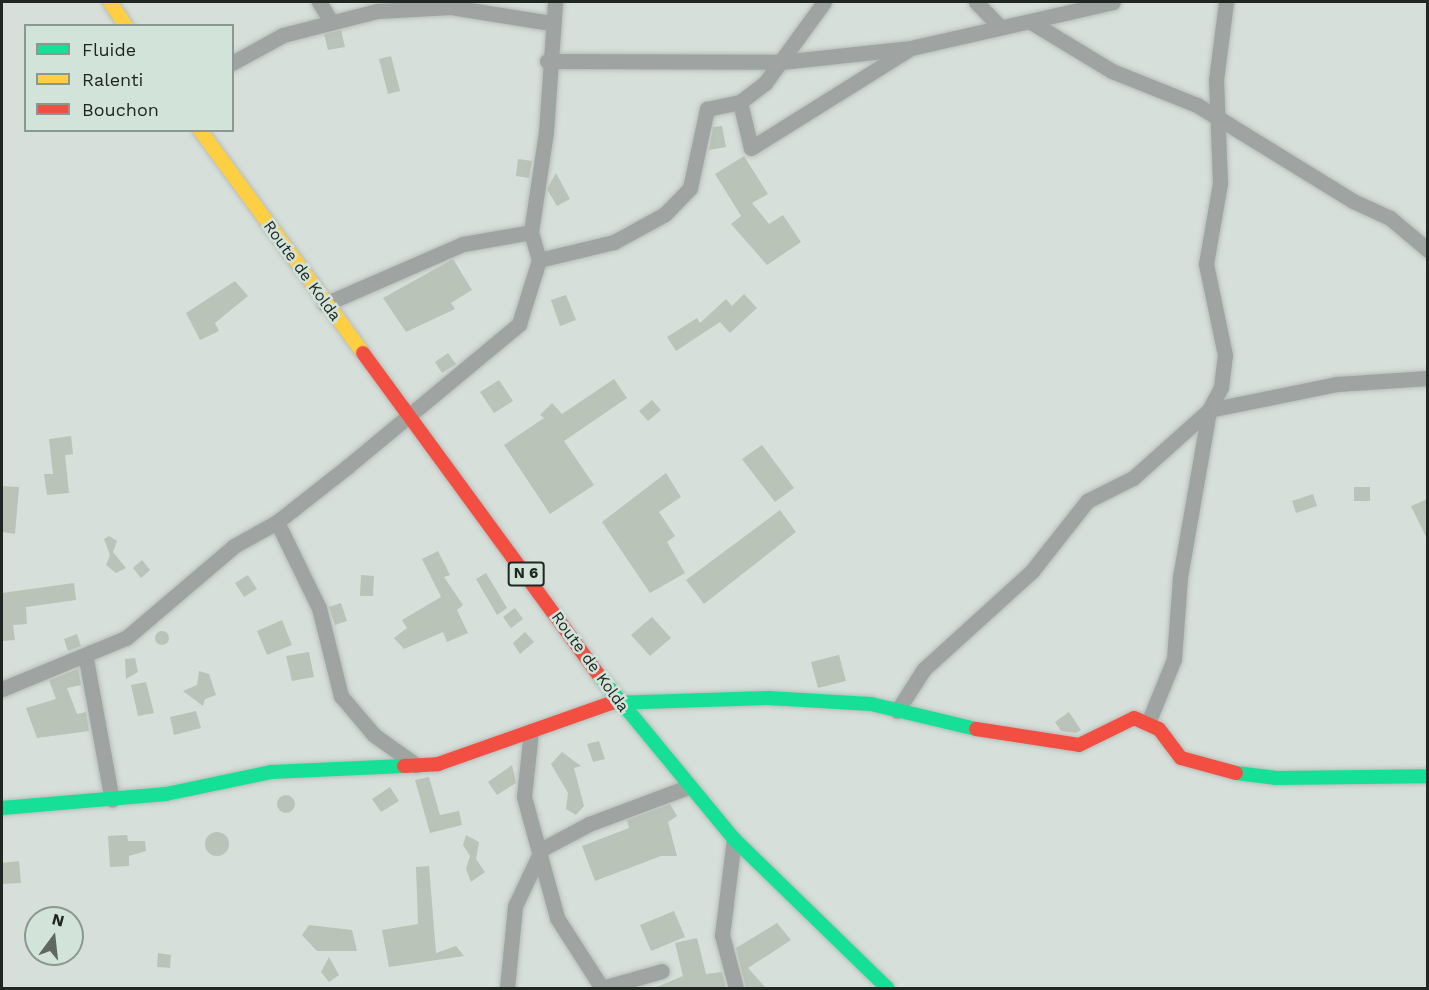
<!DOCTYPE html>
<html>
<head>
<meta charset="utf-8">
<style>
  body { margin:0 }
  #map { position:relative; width:1429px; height:990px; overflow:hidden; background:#d6dfda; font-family:"Work Sans",sans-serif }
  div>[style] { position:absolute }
  .building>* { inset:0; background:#b9c3b7 }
  .round { border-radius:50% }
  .roads { filter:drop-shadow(0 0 2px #b6bdb9) drop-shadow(0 0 2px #b6bdb9) }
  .street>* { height:15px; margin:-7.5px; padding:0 7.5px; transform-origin:7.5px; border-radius:7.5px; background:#9fa3a2 }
  .fast>* { height:14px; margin:-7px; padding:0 7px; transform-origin:7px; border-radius:7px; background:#16e098 }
  .slow>* { height:14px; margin:-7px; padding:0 7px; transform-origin:7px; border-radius:7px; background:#ffcf43 }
  .jam>* { height:14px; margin:-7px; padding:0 7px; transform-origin:7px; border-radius:7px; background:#f24e42 }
  span { translate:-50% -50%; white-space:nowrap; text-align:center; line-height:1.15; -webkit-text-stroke:5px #d2e3da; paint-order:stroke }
  .shield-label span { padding:2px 4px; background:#d2e3da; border:2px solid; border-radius:4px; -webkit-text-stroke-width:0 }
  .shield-label { font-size:15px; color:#202723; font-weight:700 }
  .street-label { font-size:16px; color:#202723 }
  .frame { position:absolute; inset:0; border:3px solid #202723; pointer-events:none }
  .legend { position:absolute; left:24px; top:24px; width:210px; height:108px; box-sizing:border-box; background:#d2e3da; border:2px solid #8b9891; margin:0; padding:8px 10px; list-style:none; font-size:18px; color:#202723 }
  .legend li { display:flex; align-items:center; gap:12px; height:30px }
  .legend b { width:30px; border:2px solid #8b9891 }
  .north { position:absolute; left:24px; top:906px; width:60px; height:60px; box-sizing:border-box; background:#d2e3da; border:2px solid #8b9891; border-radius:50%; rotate:15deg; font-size:16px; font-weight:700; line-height:24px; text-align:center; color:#202723 }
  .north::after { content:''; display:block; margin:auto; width:21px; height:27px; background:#606763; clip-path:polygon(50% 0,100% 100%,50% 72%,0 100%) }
</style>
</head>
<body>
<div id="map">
  <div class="building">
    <div style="clip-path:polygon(341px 30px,345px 47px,328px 50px,324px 34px)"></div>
    <div style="clip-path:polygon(391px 56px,400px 91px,388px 94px,379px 59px)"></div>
    <div style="clip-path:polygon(722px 126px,726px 147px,709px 150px,713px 127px)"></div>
    <div style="clip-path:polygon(744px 156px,768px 194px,752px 203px,769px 224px,783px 215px,801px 242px,767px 265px,731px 224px,741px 216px,715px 174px)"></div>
    <div style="clip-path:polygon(518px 159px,532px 161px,529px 178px,516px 176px)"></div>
    <div style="clip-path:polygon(556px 173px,570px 199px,557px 206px,547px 189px)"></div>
    <div style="clip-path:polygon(453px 259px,472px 290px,451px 303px,455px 309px,406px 332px,383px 298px)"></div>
    <div style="clip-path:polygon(235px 281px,248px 296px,215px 323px,219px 331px,200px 340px,186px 313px)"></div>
    <div style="clip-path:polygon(744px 294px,757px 308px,730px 333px,720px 322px,676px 351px,667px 337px,697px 318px,700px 323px,726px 299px,732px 306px)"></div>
    <div style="clip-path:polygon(566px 295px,576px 320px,560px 326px,551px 300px)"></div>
    <div style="clip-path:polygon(448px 353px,456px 364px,442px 373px,435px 362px)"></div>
    <div style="clip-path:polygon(614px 379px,627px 398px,564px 441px,594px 485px,550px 514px,504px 445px,544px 418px,540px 415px,552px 403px,562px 414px)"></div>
    <div style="clip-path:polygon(499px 380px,513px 401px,494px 413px,480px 392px)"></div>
    <div style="clip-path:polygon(652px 400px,661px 410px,648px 421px,639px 411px)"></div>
    <div style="clip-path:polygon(71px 436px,73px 454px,65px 455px,69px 493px,47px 495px,44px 474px,53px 474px,49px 439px)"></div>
    <div style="clip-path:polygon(762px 445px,794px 488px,775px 502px,742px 459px)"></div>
    <div style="clip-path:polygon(666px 473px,681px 497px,659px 512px,675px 536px,667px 542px,685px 573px,650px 593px,602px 522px)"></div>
    <div style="clip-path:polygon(2px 486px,19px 487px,15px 534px,2px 532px)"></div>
    <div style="clip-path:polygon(1354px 487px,1370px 487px,1370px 501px,1354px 501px)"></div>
    <div style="clip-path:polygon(1313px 494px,1317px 506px,1296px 513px,1292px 501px)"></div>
    <div style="clip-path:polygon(1428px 499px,1428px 541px,1411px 506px)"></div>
    <div style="clip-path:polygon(780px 510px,796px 532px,704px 604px,686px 580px)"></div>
    <div style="clip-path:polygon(109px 536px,117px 541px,113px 552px,126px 568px,116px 573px,106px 565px,110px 555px,104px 539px)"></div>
    <div style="clip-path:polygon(438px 551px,450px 575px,444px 577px,463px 605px,457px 610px,468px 633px,447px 642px,443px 632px,404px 649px,394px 638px,407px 628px,402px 620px,441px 597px,422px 559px)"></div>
    <div style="clip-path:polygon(142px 560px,150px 570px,141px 578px,133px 568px)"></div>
    <div style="clip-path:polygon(486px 573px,507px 608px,497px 615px,476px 579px)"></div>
    <div style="clip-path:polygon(248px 575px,257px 589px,244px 597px,235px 583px)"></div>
    <div style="clip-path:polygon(361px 575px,374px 576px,373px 596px,360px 596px)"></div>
    <div style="clip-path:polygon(74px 583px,76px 600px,26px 607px,27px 624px,13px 625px,15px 640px,2px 641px,2px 593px)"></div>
    <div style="clip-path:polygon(341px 603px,347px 621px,335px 625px,329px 607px)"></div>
    <div style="clip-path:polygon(515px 608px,523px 619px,511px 628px,503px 617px)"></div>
    <div style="clip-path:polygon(652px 617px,671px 638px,650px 656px,631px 635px)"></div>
    <div style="clip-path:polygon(282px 620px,292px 645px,267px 655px,257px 631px)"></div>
    <div class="round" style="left:155px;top:631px;width:14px;height:14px"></div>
    <div style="clip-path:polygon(525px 632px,534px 642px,520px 654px,513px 643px)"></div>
    <div style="clip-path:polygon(77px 634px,81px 646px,68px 651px,64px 639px)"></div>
    <div style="clip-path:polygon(309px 652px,314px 677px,292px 681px,286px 656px)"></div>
    <div style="clip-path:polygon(839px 655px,846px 681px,818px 688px,811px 662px)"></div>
    <div style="clip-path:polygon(135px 658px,138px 672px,126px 679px,125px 659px)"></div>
    <div style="clip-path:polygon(78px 669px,81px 685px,67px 688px,77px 714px,86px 712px,89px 731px,37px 738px,26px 708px,56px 699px,49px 680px)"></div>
    <div style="clip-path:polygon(199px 671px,209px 674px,216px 695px,205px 699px,203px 706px,183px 691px,197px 685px)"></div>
    <div style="clip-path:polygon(146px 682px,154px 713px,138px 716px,131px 685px)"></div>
    <div style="clip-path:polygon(196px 711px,201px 728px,174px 735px,170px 717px)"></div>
    <div style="clip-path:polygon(1069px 712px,1081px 730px,1076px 733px,1061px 731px,1055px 722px)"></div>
    <div style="clip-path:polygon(599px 741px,605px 759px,593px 762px,587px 744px)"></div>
    <div style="clip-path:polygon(562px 752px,581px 766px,574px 768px,584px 806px,576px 815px,566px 809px,568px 793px,551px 764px)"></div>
    <div style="clip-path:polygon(512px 765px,516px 783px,497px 795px,488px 782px)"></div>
    <div style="clip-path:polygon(429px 777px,440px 815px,459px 811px,462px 825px,430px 833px,415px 780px)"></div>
    <div style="clip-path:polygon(390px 787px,399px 801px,381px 812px,372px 799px)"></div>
    <div class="round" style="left:277px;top:795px;width:18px;height:18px"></div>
    <div style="clip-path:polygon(670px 804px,677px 816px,668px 822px,677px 856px,661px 856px,595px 881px,582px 846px,629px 828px,627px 820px)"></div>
    <div class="round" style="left:205px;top:832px;width:24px;height:24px"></div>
    <div style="clip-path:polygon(127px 835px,128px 841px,145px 841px,146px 851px,129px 856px,129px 866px,110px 867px,108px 836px)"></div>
    <div style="clip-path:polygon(466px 835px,479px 842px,476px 859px,485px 872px,471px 882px,466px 869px,470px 856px,463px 845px)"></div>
    <div style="clip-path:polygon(19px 861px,21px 883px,2px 884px,2px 863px)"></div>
    <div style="clip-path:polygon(429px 866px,436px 953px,456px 946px,464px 956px,389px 967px,382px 930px,418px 924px,416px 867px)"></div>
    <div style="clip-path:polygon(674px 911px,685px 937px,651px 951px,640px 925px)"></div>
    <div style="clip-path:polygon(777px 923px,791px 940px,748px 968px,766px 988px,746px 988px,736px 948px)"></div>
    <div style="clip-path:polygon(309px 925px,352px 930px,357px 951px,317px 951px,302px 935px)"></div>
    <div style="clip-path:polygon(697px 938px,706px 974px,722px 972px,726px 988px,654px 988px,683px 976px,675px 943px)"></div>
    <div style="clip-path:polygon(158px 953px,171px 955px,170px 968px,157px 967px)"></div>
    <div style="clip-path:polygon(329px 957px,339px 975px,329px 982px,321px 972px)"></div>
  </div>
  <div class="roads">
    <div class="street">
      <div style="left:319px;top:2px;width:22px;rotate:58deg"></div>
      <div style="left:976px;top:2px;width:33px;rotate:46deg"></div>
      <div style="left:1031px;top:22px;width:95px;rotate:31.2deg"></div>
      <div style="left:1112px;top:71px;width:92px;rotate:21.8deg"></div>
      <div style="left:1197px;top:105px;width:183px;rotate:31.6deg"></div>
      <div style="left:1353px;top:201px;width:41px;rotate:24.7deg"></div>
      <div style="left:1390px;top:218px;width:50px;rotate:40.1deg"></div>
      <div style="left:547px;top:61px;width:234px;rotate:0.2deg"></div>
      <div style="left:781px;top:62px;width:131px;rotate:-6.1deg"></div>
      <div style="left:911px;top:48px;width:207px;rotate:-12.8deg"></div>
      <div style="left:232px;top:63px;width:58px;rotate:-28.8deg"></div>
      <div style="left:283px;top:35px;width:97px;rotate:-14.3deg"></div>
      <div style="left:377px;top:11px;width:74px;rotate:-3.1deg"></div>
      <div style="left:451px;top:7px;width:101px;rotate:9.1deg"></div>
      <div style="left:740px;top:102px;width:31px;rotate:-37deg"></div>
      <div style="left:765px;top:83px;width:100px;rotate:-53.9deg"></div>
      <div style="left:539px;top:260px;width:77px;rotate:-13.5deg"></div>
      <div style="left:614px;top:242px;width:58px;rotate:-28.8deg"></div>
      <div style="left:665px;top:214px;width:36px;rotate:-46deg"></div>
      <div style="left:690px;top:188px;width:81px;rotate:-77.9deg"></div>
      <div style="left:707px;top:109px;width:34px;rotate:-12deg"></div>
      <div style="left:740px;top:102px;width:47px;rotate:76.6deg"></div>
      <div style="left:751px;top:148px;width:185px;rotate:-32deg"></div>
      <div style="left:325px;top:304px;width:150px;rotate:-23.5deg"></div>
      <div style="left:463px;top:244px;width:69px;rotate:-10deg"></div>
      <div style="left:277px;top:522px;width:96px;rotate:64deg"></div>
      <div style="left:319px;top:608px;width:91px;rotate:76deg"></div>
      <div style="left:341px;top:696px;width:51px;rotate:49.8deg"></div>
      <div style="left:374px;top:735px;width:52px;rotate:35.5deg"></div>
      <div style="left:86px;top:659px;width:143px;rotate:79.6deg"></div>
      <div style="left:2px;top:689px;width:134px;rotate:-22.4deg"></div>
      <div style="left:126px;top:638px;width:142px;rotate:-40.4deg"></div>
      <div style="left:234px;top:546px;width:49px;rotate:-29.2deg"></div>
      <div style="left:277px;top:522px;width:89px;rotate:-38.2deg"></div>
      <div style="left:347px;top:467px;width:224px;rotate:-39.7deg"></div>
      <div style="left:519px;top:324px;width:67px;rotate:-72.6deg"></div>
      <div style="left:539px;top:260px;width:29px;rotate:-106deg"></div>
      <div style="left:531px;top:232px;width:101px;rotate:-81.5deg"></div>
      <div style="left:546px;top:132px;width:130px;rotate:-86deg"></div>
      <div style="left:897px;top:711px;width:50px;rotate:-57.3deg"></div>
      <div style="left:924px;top:669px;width:146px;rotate:-42.2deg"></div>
      <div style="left:1032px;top:571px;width:89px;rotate:-51.8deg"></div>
      <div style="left:1087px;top:501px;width:51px;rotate:-26.6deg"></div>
      <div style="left:1133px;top:478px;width:102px;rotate:-41.8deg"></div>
      <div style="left:1209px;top:410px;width:131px;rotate:-11.5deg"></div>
      <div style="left:1337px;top:384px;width:91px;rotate:-3.8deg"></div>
      <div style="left:1148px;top:723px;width:69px;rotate:-67.9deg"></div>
      <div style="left:1174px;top:659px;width:82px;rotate:-85.8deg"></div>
      <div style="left:1180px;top:577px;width:169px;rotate:-80.1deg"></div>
      <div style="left:1209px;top:410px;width:26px;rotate:-62deg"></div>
      <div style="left:1221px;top:387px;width:32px;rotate:-83deg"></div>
      <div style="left:1225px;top:355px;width:93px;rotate:-101.8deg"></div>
      <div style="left:1206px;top:264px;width:82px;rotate:-80.2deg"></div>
      <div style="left:1220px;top:183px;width:103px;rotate:-92.2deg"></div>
      <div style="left:1216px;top:80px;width:79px;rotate:-82.7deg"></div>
      <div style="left:531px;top:731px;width:66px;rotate:96.1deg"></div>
      <div style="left:524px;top:797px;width:125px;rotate:74.7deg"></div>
      <div style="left:557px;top:918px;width:83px;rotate:57.3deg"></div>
      <div style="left:602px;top:988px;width:62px;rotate:-15.8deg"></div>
      <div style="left:734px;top:839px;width:97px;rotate:97.1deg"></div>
      <div style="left:722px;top:935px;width:55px;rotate:75.2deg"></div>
      <div style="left:507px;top:988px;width:82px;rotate:-84.4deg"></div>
      <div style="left:515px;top:906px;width:63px;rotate:-64.7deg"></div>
      <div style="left:542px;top:849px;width:53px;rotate:-28deg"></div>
      <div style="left:589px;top:824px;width:106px;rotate:-20.5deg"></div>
    </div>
    <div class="fast">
      <div style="left:598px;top:674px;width:214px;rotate:50.5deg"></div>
      <div style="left:734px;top:839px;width:214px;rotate:44.2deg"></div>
      <div style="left:611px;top:703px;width:157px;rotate:-1.8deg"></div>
      <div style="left:768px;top:698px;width:103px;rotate:3.3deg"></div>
      <div style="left:871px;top:704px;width:108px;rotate:13.4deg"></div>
      <div style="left:1236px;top:773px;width:39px;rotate:7deg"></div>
      <div style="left:1275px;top:778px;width:153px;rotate:-0.7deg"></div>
      <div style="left:2px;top:808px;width:165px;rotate:-4.9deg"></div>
      <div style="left:166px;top:794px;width:107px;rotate:-11.8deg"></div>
      <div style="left:271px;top:772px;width:133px;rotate:-2.6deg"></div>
    </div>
    <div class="slow">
      <div style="left:110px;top:2px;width:29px;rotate:56deg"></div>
      <div style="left:200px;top:130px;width:276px;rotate:53.8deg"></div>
    </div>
    <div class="jam">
      <div style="left:363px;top:353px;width:398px;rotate:53.8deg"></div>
      <div style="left:976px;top:729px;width:104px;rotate:8.8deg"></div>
      <div style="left:1079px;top:745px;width:61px;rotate:-26.1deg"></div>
      <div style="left:1134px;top:718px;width:27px;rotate:24deg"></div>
      <div style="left:1159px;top:729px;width:36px;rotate:53deg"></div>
      <div style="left:1181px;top:758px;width:57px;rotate:15.3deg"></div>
      <div style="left:404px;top:766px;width:34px;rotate:-3deg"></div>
      <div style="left:438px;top:764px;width:183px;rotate:-19.4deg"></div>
    </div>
  </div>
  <div class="shield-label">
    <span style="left:526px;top:574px">N 6</span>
  </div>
  <div class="street-label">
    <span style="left:302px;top:271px;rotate:54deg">Route de Kolda</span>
    <span style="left:590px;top:662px;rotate:54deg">Route de Kolda</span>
  </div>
  <div class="frame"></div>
  <ul class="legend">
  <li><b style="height:8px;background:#16e098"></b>Fluide</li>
  <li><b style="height:8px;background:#ffcf43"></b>Ralenti</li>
  <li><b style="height:8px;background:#f24e42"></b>Bouchon</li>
  </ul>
  <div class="north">N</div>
</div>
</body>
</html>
